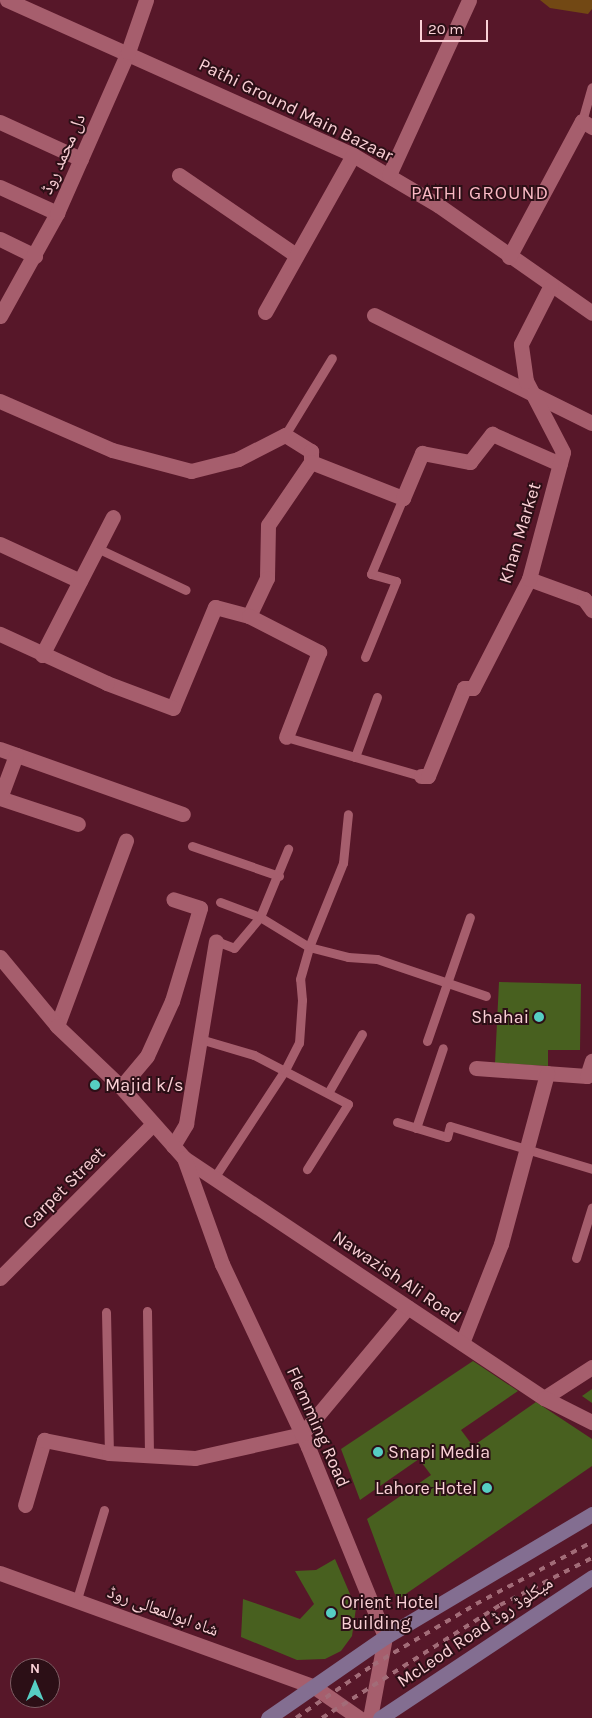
<!DOCTYPE html>
<html>
<head>
<meta charset="utf-8">
<style>
  body { margin:0 }
  #map { position:relative; width:592px; height:1718px; overflow:hidden; background:#571729; font-family:Karla,"Noto Naskh Arabic",sans-serif }
  div>[style] { position:absolute }
  .green>* { inset:0; background:#724814 }
  .building>* { inset:0; background:#48601f }
  .service>* { height:9px; margin:-4.5px; padding:0 4.5px; transform-origin:4.5px; border-radius:4.5px; background:#a65e6d }
  .minor>* { height:15px; margin:-7.5px; padding:0 7.5px; transform-origin:7.5px; border-radius:7.5px; background:#a65e6d }
  .tertiary>* { height:15px; margin:-7.5px; padding:0 7.5px; transform-origin:7.5px; border-radius:7.5px; background:#a65e6d }
  .secondary>* { height:15px; margin:-7.5px; padding:0 7.5px; transform-origin:7.5px; border-radius:7.5px; background:#836e91 }
  .rail>* { height:4px; margin-top:-2px; transform-origin:0; background:repeating-linear-gradient(90deg,#a26c78 0 6px,transparent 0 12px) }
  .dots>* { width:14px; height:14px; translate:-50% -50%; box-sizing:border-box; border:2px solid #2c0f16; border-radius:50% }
  span { translate:-50% -50%; white-space:nowrap; text-align:center; line-height:1.15; -webkit-text-stroke:4px #2c0f16; paint-order:stroke }
  .street-label { font-size:18px; color:#fad0d6 }
  .poi-label { font-size:18px; color:#fad0d6 }
  .right { translate:-100% -50%; text-align:right }
  .left { translate:0 -50%; text-align:left }
  .neighbourhood-label { font-size:19px; color:#fab9c4; letter-spacing:1px }
  .north { position:absolute; left:10px; top:1658px; width:50px; height:50px; box-sizing:border-box; background:#2c0f16; border:1px solid #7e5c63; border-radius:50%; rotate:0deg; font-size:14px; font-weight:700; line-height:20px; text-align:center; color:#fad0d6 }
  .north::after { content:''; display:block; margin:auto; width:18px; height:22px; background:#56cec3; clip-path:polygon(50% 0,100% 100%,50% 72%,0 100%) }
  .scale { position:absolute; left:420px; top:20px; width:68px; height:22px; box-sizing:border-box; border:2px solid #fad0d6; border-top:0; padding-left:6px; font-size:15px; line-height:18px; white-space:nowrap; color:#fad0d6; -webkit-text-stroke:4px #2c0f16; paint-order:stroke }
</style>
</head>
<body>
<div id="map">
  <div class="green">
    <div style="clip-path:polygon(540px 0,592px 0,592px 9px,588px 14px,550px 8px)"></div>
  </div>
  <div class="building">
    <div style="clip-path:polygon(499px 982px,581px 984px,580px 1050px,548px 1050px,548px 1066px,495px 1063px)"></div>
    <div style="clip-path:polygon(473px 1361px,518px 1391px,461px 1430px,473px 1446px,536px 1402px,592px 1439px,592px 1466px,397px 1600px,367px 1519px,431px 1475px,419px 1459px,360px 1500px,341px 1449px)"></div>
    <div style="clip-path:polygon(592px 1389px,592px 1403px,582px 1396px)"></div>
    <div style="clip-path:polygon(335px 1559px,356px 1608px,352px 1636px,341px 1651px,325px 1659px,297px 1660px,241px 1637px,243px 1599px,300px 1619px,314px 1604px,295px 1571px,316px 1570px)"></div>
  </div>
  <div class="service">
    <div style="left:582px;top:121px;width:35px;rotate:-74deg"></div>
    <div style="left:285px;top:435px;width:90px;rotate:-58.6deg"></div>
    <div style="left:97px;top:548px;width:98px;rotate:25.3deg"></div>
    <div style="left:365px;top:657px;width:82px;rotate:-67.8deg"></div>
    <div style="left:396px;top:581px;width:26px;rotate:-164deg"></div>
    <div style="left:371px;top:574px;width:82px;rotate:-67.2deg"></div>
    <div style="left:286px;top:737px;width:141px;rotate:16.1deg"></div>
    <div style="left:355px;top:757px;width:64px;rotate:-69.9deg"></div>
    <div style="left:192px;top:846px;width:92px;rotate:19deg"></div>
    <div style="left:220px;top:902px;width:43px;rotate:20.6deg"></div>
    <div style="left:260px;top:917px;width:57px;rotate:31.5deg"></div>
    <div style="left:309px;top:947px;width:40px;rotate:14.4deg"></div>
    <div style="left:348px;top:957px;width:29px;rotate:4deg"></div>
    <div style="left:377px;top:959px;width:115px;rotate:18.7deg"></div>
    <div style="left:216px;top:941px;width:19px;rotate:21deg"></div>
    <div style="left:234px;top:948px;width:40px;rotate:-50deg"></div>
    <div style="left:260px;top:917px;width:74px;rotate:-67.6deg"></div>
    <div style="left:200px;top:1039px;width:56px;rotate:16.5deg"></div>
    <div style="left:254px;top:1055px;width:106px;rotate:27.5deg"></div>
    <div style="left:348px;top:1104px;width:77px;rotate:122.2deg"></div>
    <div style="left:427px;top:1041px;width:131px;rotate:-70.9deg"></div>
    <div style="left:328px;top:1093px;width:68px;rotate:-60deg"></div>
    <div style="left:397px;top:1122px;width:52px;rotate:16.7deg"></div>
    <div style="left:447px;top:1137px;width:11px;rotate:-75deg"></div>
    <div style="left:450px;top:1126px;width:148px;rotate:16.8deg"></div>
    <div style="left:416px;top:1128px;width:84px;rotate:-71.4deg"></div>
    <div style="left:214px;top:1178px;width:129px;rotate:-56.7deg"></div>
    <div style="left:285px;top:1070px;width:30px;rotate:-63deg"></div>
    <div style="left:299px;top:1043px;width:43px;rotate:-86deg"></div>
    <div style="left:302px;top:1000px;width:21px;rotate:-95deg"></div>
    <div style="left:300px;top:979px;width:33px;rotate:-74deg"></div>
    <div style="left:309px;top:947px;width:91px;rotate:-68deg"></div>
    <div style="left:343px;top:863px;width:49px;rotate:-84.2deg"></div>
    <div style="left:576px;top:1258px;width:53px;rotate:-72.6deg"></div>
    <div style="left:147px;top:1311px;width:144px;rotate:89.2deg"></div>
    <div style="left:106px;top:1312px;width:141px;rotate:88.8deg"></div>
    <div style="left:77px;top:1599px;width:93px;rotate:-73.1deg"></div>
  </div>
  <div class="minor">
    <div style="left:7px;top:0;width:379px;rotate:24.1deg"></div>
    <div style="left:353px;top:155px;width:99px;rotate:30.5deg"></div>
    <div style="left:438px;top:205px;width:188px;rotate:35deg"></div>
    <div style="left:0;top:122px;width:89px;rotate:24.6deg"></div>
    <div style="left:179px;top:175px;width:142px;rotate:34.4deg"></div>
    <div style="left:389px;top:175px;width:192px;rotate:-65.4deg"></div>
    <div style="left:0;top:187px;width:63px;rotate:24.5deg"></div>
    <div style="left:0;top:239px;width:39px;rotate:26deg"></div>
    <div style="left:509px;top:257px;width:154px;rotate:-61.8deg"></div>
    <div style="left:582px;top:121px;width:12px;rotate:31deg"></div>
    <div style="left:265px;top:312px;width:180px;rotate:-60.7deg"></div>
    <div style="left:374px;top:315px;width:243px;rotate:26.4deg"></div>
    <div style="left:0;top:401px;width:122px;rotate:23.6deg"></div>
    <div style="left:112px;top:450px;width:82px;rotate:14.9deg"></div>
    <div style="left:191px;top:471px;width:49px;rotate:-14.3deg"></div>
    <div style="left:238px;top:459px;width:53px;rotate:-27.1deg"></div>
    <div style="left:285px;top:435px;width:31px;rotate:32deg"></div>
    <div style="left:311px;top:451px;width:11px;rotate:90deg"></div>
    <div style="left:311px;top:462px;width:76px;rotate:124.3deg"></div>
    <div style="left:268px;top:525px;width:53px;rotate:91.1deg"></div>
    <div style="left:267px;top:578px;width:42px;rotate:115.3deg"></div>
    <div style="left:249px;top:616px;width:35px;rotate:-165deg"></div>
    <div style="left:215px;top:607px;width:109px;rotate:112.6deg"></div>
    <div style="left:173px;top:708px;width:71px;rotate:-159.3deg"></div>
    <div style="left:107px;top:683px;width:118px;rotate:-155.4deg"></div>
    <div style="left:311px;top:462px;width:99px;rotate:21.4deg"></div>
    <div style="left:403px;top:498px;width:49px;rotate:-67.1deg"></div>
    <div style="left:422px;top:453px;width:49px;rotate:10.6deg"></div>
    <div style="left:470px;top:462px;width:36px;rotate:-52deg"></div>
    <div style="left:492px;top:434px;width:74px;rotate:23.8deg"></div>
    <div style="left:0;top:544px;width:88px;rotate:24.8deg"></div>
    <div style="left:529px;top:579px;width:59px;rotate:20deg"></div>
    <div style="left:584px;top:599px;width:14px;rotate:54deg"></div>
    <div style="left:249px;top:616px;width:79px;rotate:27.2deg"></div>
    <div style="left:319px;top:652px;width:91px;rotate:111.2deg"></div>
    <div style="left:42px;top:655px;width:155px;rotate:-62.8deg"></div>
    <div style="left:0;top:749px;width:194px;rotate:19.6deg"></div>
    <div style="left:421px;top:776px;width:7px"></div>
    <div style="left:428px;top:776px;width:95px;rotate:-67.8deg"></div>
    <div style="left:464px;top:688px;width:9px"></div>
    <div style="left:473px;top:688px;width:123px;rotate:-62.8deg"></div>
    <div style="left:529px;top:579px;width:131px;rotate:-75deg"></div>
    <div style="left:563px;top:452px;width:80px;rotate:-117.5deg"></div>
    <div style="left:526px;top:381px;width:37px;rotate:-98deg"></div>
    <div style="left:521px;top:344px;width:66px;rotate:-63deg"></div>
    <div style="left:0;top:798px;width:82px;rotate:18.4deg"></div>
    <div style="left:0;top:798px;width:46px;rotate:-69.6deg"></div>
    <div style="left:57px;top:1026px;width:198px;rotate:-69.6deg"></div>
    <div style="left:476px;top:1068px;width:111px;rotate:4.1deg"></div>
    <div style="left:587px;top:1076px;width:16px;rotate:-72deg"></div>
    <div style="left:121px;top:1087px;width:40px;rotate:-50deg"></div>
    <div style="left:147px;top:1056px;width:60px;rotate:-65.6deg"></div>
    <div style="left:172px;top:1001px;width:97px;rotate:-73.2deg"></div>
    <div style="left:200px;top:908px;width:28px;rotate:-162deg"></div>
    <div style="left:173px;top:1146px;width:26px;rotate:-59deg"></div>
    <div style="left:186px;top:1124px;width:185px;rotate:-80.7deg"></div>
    <div style="left:0;top:1278px;width:217px;rotate:-45.2deg"></div>
    <div style="left:462px;top:1343px;width:106px;rotate:-68.5deg"></div>
    <div style="left:501px;top:1244px;width:177px;rotate:-74.9deg"></div>
    <div style="left:544px;top:1398px;width:57px;rotate:-32.9deg"></div>
    <div style="left:25px;top:1505px;width:68px;rotate:-73.7deg"></div>
    <div style="left:44px;top:1440px;width:66px;rotate:11.3deg"></div>
    <div style="left:109px;top:1453px;width:86px;rotate:3.3deg"></div>
    <div style="left:195px;top:1458px;width:110px;rotate:-12.6deg"></div>
    <div style="left:302px;top:1434px;width:165px;rotate:-50.2deg"></div>
  </div>
  <div class="tertiary">
    <div style="left:0;top:316px;width:118px;rotate:-61deg"></div>
    <div style="left:57px;top:213px;width:176px;rotate:-66.2deg"></div>
    <div style="left:128px;top:52px;width:55px;rotate:-70.9deg"></div>
    <div style="left:0;top:957px;width:89px;rotate:50.4deg"></div>
    <div style="left:57px;top:1026px;width:88px;rotate:43.6deg"></div>
    <div style="left:121px;top:1087px;width:95px;rotate:48.4deg"></div>
    <div style="left:184px;top:1158px;width:433px;rotate:33.7deg"></div>
    <div style="left:544px;top:1398px;width:54px;rotate:26.6deg"></div>
    <div style="left:184px;top:1158px;width:113px;rotate:70.3deg"></div>
    <div style="left:222px;top:1264px;width:202px;rotate:64.8deg"></div>
    <div style="left:308px;top:1447px;width:205px;rotate:67.9deg"></div>
    <div style="left:385px;top:1637px;width:82px;rotate:100.5deg"></div>
    <div style="left:0;top:1573px;width:333px;rotate:19.9deg"></div>
    <div style="left:313px;top:1686px;width:56px;rotate:34.8deg"></div>
  </div>
  <div class="secondary">
    <div style="left:268px;top:1718px;width:142px;rotate:-34.7deg"></div>
    <div style="left:385px;top:1637px;width:241px;rotate:-30.7deg"></div>
    <div style="left:380px;top:1718px;width:255px;rotate:-33.6deg"></div>
  </div>
  <div class="rail">
    <div style="left:296px;top:1718px;width:93px;rotate:-34.5deg"></div>
    <div style="left:373px;top:1665px;width:120px;rotate:-30.6deg"></div>
    <div style="left:476px;top:1604px;width:132px;rotate:-28.1deg"></div>
    <div style="left:322px;top:1718px;width:211px;rotate:-32.4deg"></div>
    <div style="left:500px;top:1605px;width:103px;rotate:-27.1deg"></div>
  </div>
  <div class="dots">
    <div style="left:539px;top:1017px;background:#56cec3"></div>
    <div style="left:95px;top:1085px;background:#56cec3"></div>
    <div style="left:378px;top:1452px;background:#56cec3"></div>
    <div style="left:487px;top:1488px;background:#56cec3"></div>
    <div style="left:331px;top:1613px;background:#56cec3"></div>
  </div>
  <div class="street-label">
    <span style="left:296px;top:110px;rotate:26deg">Pathi Ground Main Bazaar</span>
    <span style="left:63px;top:154px;rotate:-66deg">دل محمد روڈ</span>
    <span style="left:520px;top:533px;rotate:-73deg">Khan Market</span>
    <span style="left:64px;top:1188px;rotate:-45deg">Carpet Street</span>
    <span style="left:397px;top:1277px;rotate:34deg">Nawazish Ali Road</span>
    <span style="left:318px;top:1427px;rotate:66deg">Flemming Road</span>
    <span style="left:163px;top:1611px;rotate:20deg">شاہ ابوالمعالی روڈ</span>
    <span style="left:475px;top:1632px;rotate:-34deg">McLeod Road میکلوڈ روڈ</span>
  </div>
  <div class="poi-label">
    <span class="right" style="left:529px;top:1017px">Shahai</span>
    <span class="left" style="left:105px;top:1085px">Majid k/s</span>
    <span class="left" style="left:388px;top:1452px">Snapi Media</span>
    <span class="right" style="left:477px;top:1488px">Lahore Hotel</span>
    <span class="left" style="left:341px;top:1613px">Orient Hotel<br>Building</span>
  </div>
  <div class="neighbourhood-label">
    <span style="left:480px;top:194px">PATHI GROUND</span>
  </div>
  <div class="north">N</div>
  <div class="scale">20 m</div>
</div>
</body>
</html>
